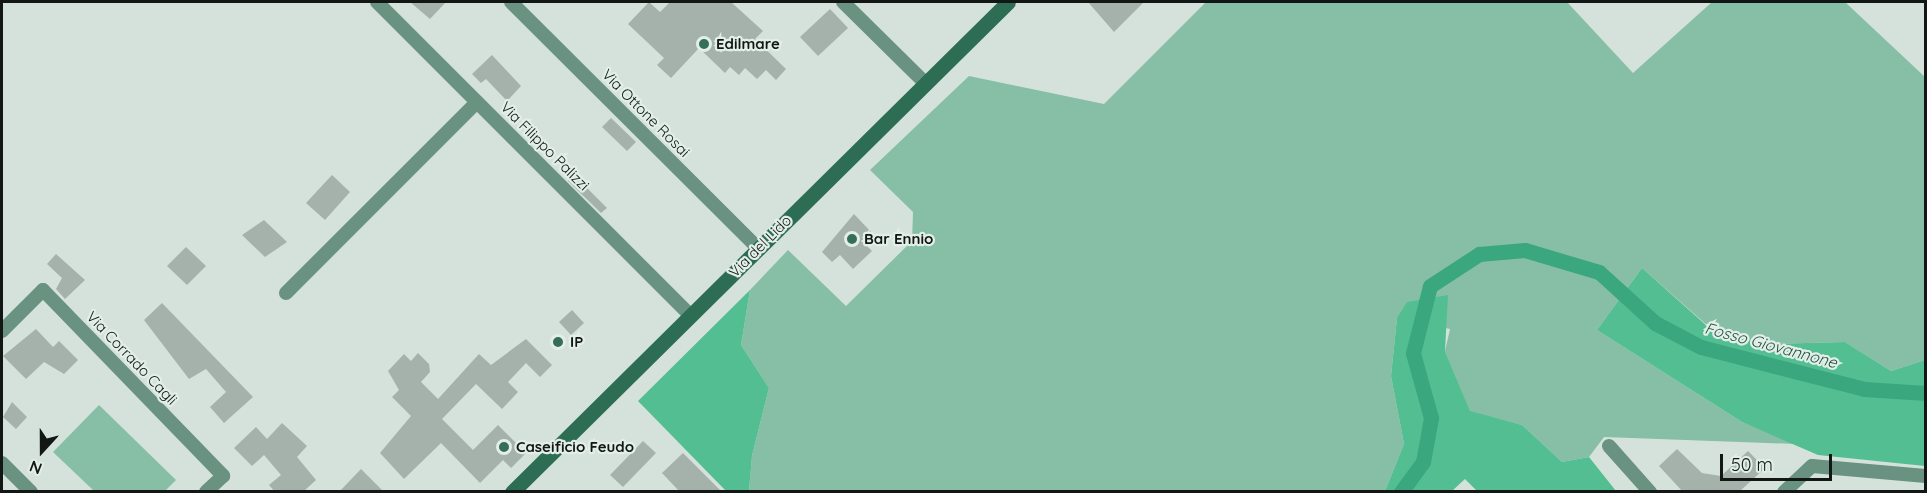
<!DOCTYPE html>
<html>
<head>
<meta charset="utf-8">
<style>
  body { margin:0 }
  #map { position:relative; width:1927px; height:493px; overflow:hidden; background:#d5e2dc; font-family:Quicksand,sans-serif }
  div>[style] { position:absolute }
  .green>* { inset:0; background:#86bfa5 }
  .forest>* { inset:0; background:#54be93 }
  .canal>* { height:15px; margin:-7.5px; padding:0 7.5px; transform-origin:7.5px; border-radius:7.5px; background:#3aa77e }
  .building>* { inset:0; background:#a5b1ab }
  .minor>* { height:14px; margin:-7px; padding:0 7px; transform-origin:7px; border-radius:7px; background:#6a9280 }
  .secondary>* { height:15px; margin:-7.5px; padding:0 7.5px; transform-origin:7.5px; border-radius:7.5px; background:#2c6d53 }
  .dots>* { width:16px; height:16px; translate:-50% -50%; box-sizing:border-box; border:3px solid #e2efe9; border-radius:50% }
  span { translate:-50% -50%; white-space:nowrap; text-align:center; line-height:1.15; -webkit-text-stroke:4.5px #e2efe9; paint-order:stroke }
  .poi-label { font-size:15px; color:#121614; font-weight:700 }
  .left { translate:0 -50%; text-align:left }
  .street-label { font-size:15px; color:#121614 }
  .water-label { font-size:16px; color:#25513e; font-style:italic }
  .frame { position:absolute; inset:0; border:3px solid #121614; pointer-events:none }
  .north { position:absolute; left:12px; top:421px; width:60px; height:60px; -webkit-text-stroke:4px #e2efe9; paint-order:stroke; rotate:201deg; font-size:16px; font-weight:700; line-height:24px; text-align:center; color:#121614 }
  .north::after { content:''; display:block; margin:auto; width:21px; height:27px; background:#121614; clip-path:polygon(50% 0,100% 100%,50% 72%,0 100%) }
  .scale { position:absolute; left:1720px; top:454px; width:112px; height:27px; box-sizing:border-box; border:3px solid #121614; border-top:0; padding-left:8px; font-size:18px; line-height:21px; white-space:nowrap; color:#121614; -webkit-text-stroke:4px #e2efe9; paint-order:stroke }
</style>
</head>
<body>
<div id="map">
  <div class="green">
    <div style="clip-path:polygon(1206px 2px,1567px 2px,1633px 73px,1712px 2px,1845px 2px,1925px 77px,1925px 360px,1891px 371px,1845px 342px,1769px 344px,1716px 333px,1642px 268px,1597px 330px,1742px 422px,1796px 444px,1604px 437px,1589px 457px,1562px 462px,1522px 425px,1470px 412px,1445px 351px,1450px 329px,1397px 318px,1391px 376px,1404px 444px,1385px 491px,749px 491px,752px 456px,769px 388px,741px 345px,750px 290px,788px 250px,846px 306px,912px 241px,913px 212px,870px 170px,969px 76px,1104px 104px)"></div>
    <div style="clip-path:polygon(99px 405px,176px 480px,165px 491px,94px 491px,53px 452px)"></div>
  </div>
  <div class="forest">
    <div style="clip-path:polygon(1642px 268px,1716px 334px,1769px 344px,1845px 342px,1891px 371px,1925px 360px,1925px 466px,1818px 455px,1742px 422px,1597px 330px)"></div>
    <div style="clip-path:polygon(750px 290px,741px 345px,769px 388px,752px 456px,749px 491px,726px 491px,638px 401px)"></div>
    <div style="clip-path:polygon(1448px 295px,1445px 351px,1470px 411px,1522px 425px,1562px 462px,1589px 457px,1616px 491px,1477px 491px,1465px 479px,1452px 491px,1385px 491px,1404px 444px,1391px 376px,1397px 318px,1407px 302px)"></div>
  </div>
  <div class="canal">
    <div style="left:1401px;top:492px;width:37px;rotate:-54deg"></div>
    <div style="left:1423px;top:462px;width:45px;rotate:-79.7deg"></div>
    <div style="left:1431px;top:418px;width:67px;rotate:-105.5deg"></div>
    <div style="left:1413px;top:353px;width:69px;rotate:-75.8deg"></div>
    <div style="left:1430px;top:286px;width:59px;rotate:-33.1deg"></div>
    <div style="left:1479px;top:254px;width:46px;rotate:-5deg"></div>
    <div style="left:1525px;top:250px;width:77px;rotate:16.6deg"></div>
    <div style="left:1599px;top:272px;width:76px;rotate:42.3deg"></div>
    <div style="left:1655px;top:323px;width:52px;rotate:27.6deg"></div>
    <div style="left:1701px;top:347px;width:168px;rotate:14.4deg"></div>
    <div style="left:1864px;top:389px;width:62px;rotate:3.7deg"></div>
  </div>
  <div class="building">
    <div style="clip-path:polygon(410px 2px,446px 2px,430px 19px)"></div>
    <div style="clip-path:polygon(649px 2px,660px 12px,670px 2px,731px 2px,763px 31px,755px 39px,786px 69px,776px 80px,766px 70px,757px 79px,745px 68px,739px 75px,730px 67px,725px 73px,699px 48px,671px 78px,657px 65px,664px 58px,628px 24px)"></div>
    <div style="clip-path:polygon(1088px 2px,1144px 2px,1114px 32px)"></div>
    <div style="clip-path:polygon(830px 9px,848px 28px,818px 56px,800px 37px)"></div>
    <div style="clip-path:polygon(492px 55px,521px 86px,507px 101px,486px 79px,481px 83px,472px 74px)"></div>
    <div style="clip-path:polygon(611px 118px,636px 142px,627px 151px,602px 127px)"></div>
    <div style="clip-path:polygon(332px 175px,350px 192px,325px 220px,306px 203px)"></div>
    <div style="clip-path:polygon(574px 175px,607px 208px,601px 213px,568px 181px)"></div>
    <div style="clip-path:polygon(854px 214px,873px 234px,864px 243px,872px 251px,853px 269px,840px 255px,832px 262px,822px 252px)"></div>
    <div style="clip-path:polygon(264px 220px,287px 242px,265px 257px,242px 235px)"></div>
    <div style="clip-path:polygon(186px 247px,206px 266px,187px 285px,167px 266px)"></div>
    <div style="clip-path:polygon(56px 254px,85px 280px,65px 299px,56px 289px,62px 278px,47px 264px)"></div>
    <div style="clip-path:polygon(162px 303px,253px 397px,224px 423px,210px 407px,226px 392px,206px 369px,189px 379px,144px 320px)"></div>
    <div style="clip-path:polygon(572px 310px,584px 323px,571px 335px,559px 322px)"></div>
    <div style="clip-path:polygon(36px 329px,53px 347px,59px 341px,78px 360px,64px 374px,44px 362px,26px 379px,3px 356px)"></div>
    <div style="clip-path:polygon(526px 339px,552px 365px,540px 377px,526px 363px,508px 382px,518px 392px,502px 409px,476px 384px,442px 419px,473px 450px,498px 425px,526px 453px,511px 468px,503px 460px,480px 483px,441px 443px,404px 479px,380px 453px,411px 416px,392px 397px,399px 390px,388px 371px,404px 354px,411px 361px,418px 353px,429px 364px,430px 372px,421px 382px,438px 399px,479px 354px,491px 365px)"></div>
    <div style="clip-path:polygon(12px 402px,27px 417px,16px 429px,3px 417px)"></div>
    <div style="clip-path:polygon(282px 423px,307px 446px,297px 457px,316px 480px,303px 492px,275px 492px,269px 485px,281px 475px,264px 455px,252px 466px,234px 448px,256px 427px,267px 439px)"></div>
    <div style="clip-path:polygon(643px 441px,656px 453px,623px 487px,610px 475px)"></div>
    <div style="clip-path:polygon(1677px 449px,1702px 473px,1721px 476px,1748px 451px,1765px 468px,1739px 492px,1683px 492px,1659px 466px)"></div>
    <div style="clip-path:polygon(683px 453px,722px 492px,680px 492px,662px 473px)"></div>
    <div style="clip-path:polygon(361px 469px,384px 492px,339px 492px)"></div>
  </div>
  <div class="minor">
    <div style="left:377px;top:2px;width:443px;rotate:45deg"></div>
    <div style="left:511px;top:2px;width:349px;rotate:44.9deg"></div>
    <div style="left:843px;top:2px;width:115px;rotate:44.6deg"></div>
    <div style="left:286px;top:293px;width:270px;rotate:-45deg"></div>
    <div style="left:2px;top:331px;width:58px;rotate:-45deg"></div>
    <div style="left:43px;top:290px;width:259px;rotate:45.9deg"></div>
    <div style="left:223px;top:476px;width:23px;rotate:137deg"></div>
    <div style="left:1609px;top:446px;width:62px;rotate:48.3deg"></div>
    <div style="left:2px;top:463px;width:41px;rotate:45deg"></div>
    <div style="left:1784px;top:492px;width:38px;rotate:-43deg"></div>
    <div style="left:1812px;top:466px;width:114px;rotate:5deg"></div>
  </div>
  <div class="secondary">
    <div style="left:512px;top:492px;width:697px;rotate:-44.65deg"></div>
  </div>
  <div class="dots">
    <div style="left:704px;top:44px;background:#366f57"></div>
    <div style="left:852px;top:239px;background:#366f57"></div>
    <div style="left:558px;top:342px;background:#366f57"></div>
    <div style="left:504px;top:447px;background:#366f57"></div>
  </div>
  <div class="poi-label">
    <span class="left" style="left:716px;top:44px">Edilmare</span>
    <span class="left" style="left:864px;top:239px">Bar Ennio</span>
    <span class="left" style="left:570px;top:342px">IP</span>
    <span class="left" style="left:516px;top:447px">Caseificio Feudo</span>
  </div>
  <div class="street-label">
    <span style="left:646px;top:113px;rotate:45deg">Via Ottone Rosai</span>
    <span style="left:545px;top:146px;rotate:45deg">Via Filippo Palizzi</span>
    <span style="left:760px;top:246px;rotate:-45deg">Via del Lido</span>
    <span style="left:132px;top:358px;rotate:46deg">Via Corrado Cagli</span>
  </div>
  <div class="water-label">
    <span style="left:1771px;top:345px;rotate:15deg">Fosso Giovannone</span>
  </div>
  <div class="frame"></div>
  <div class="north">N</div>
  <div class="scale">50 m</div>
</div>
</body>
</html>
